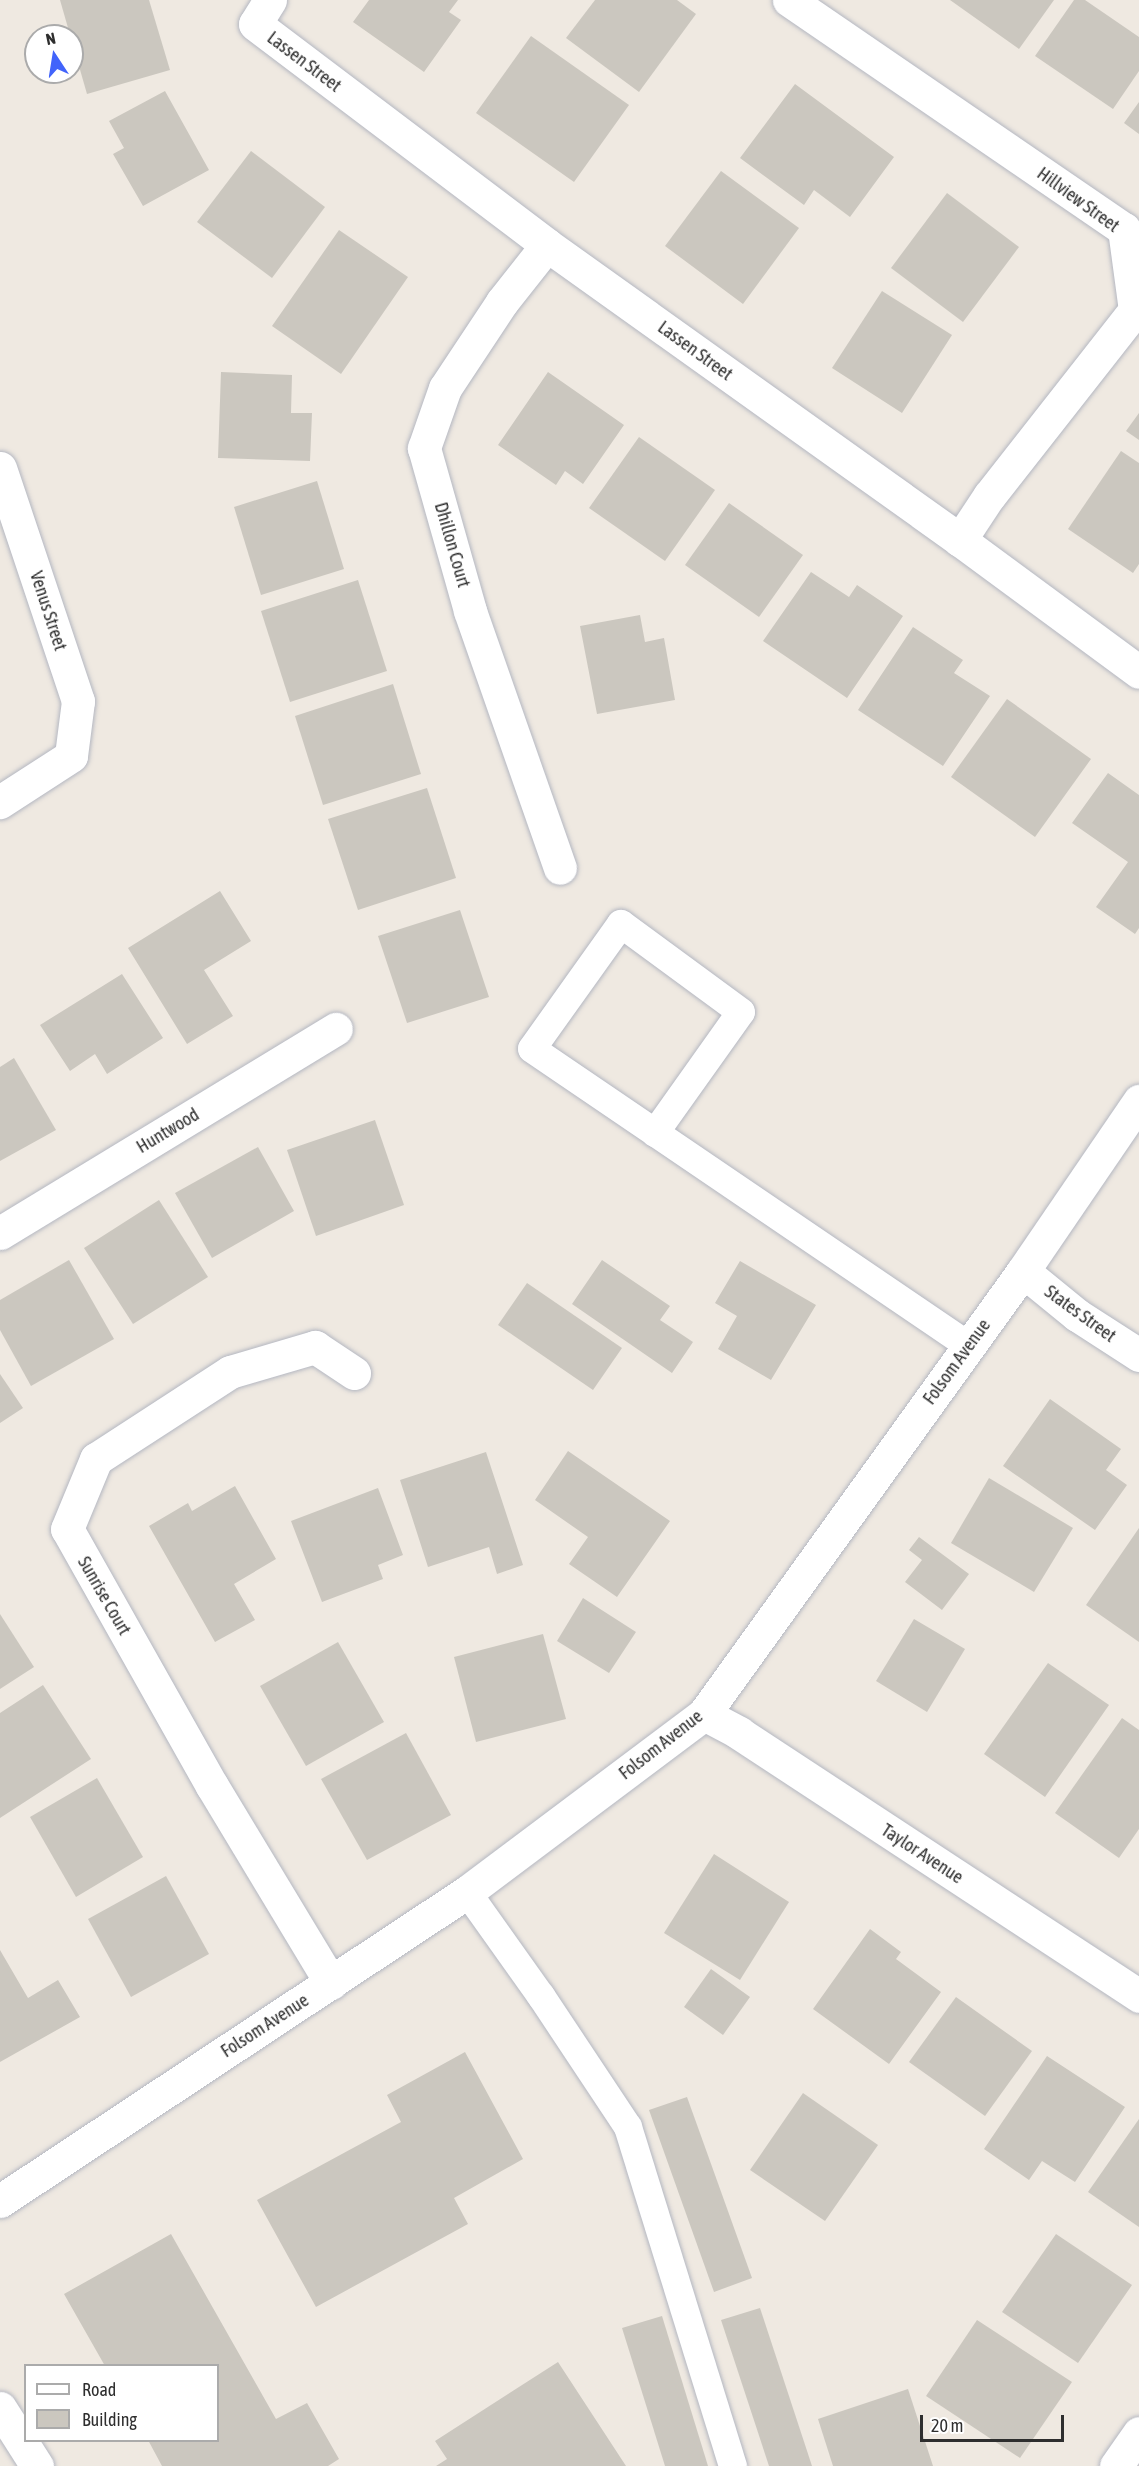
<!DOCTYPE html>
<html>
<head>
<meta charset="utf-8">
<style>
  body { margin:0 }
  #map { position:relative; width:1139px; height:2466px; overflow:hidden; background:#efe9e1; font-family:"Asap Condensed",sans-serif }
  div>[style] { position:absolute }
  .building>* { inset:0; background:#cbc7bf }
  .roads { filter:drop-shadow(0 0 2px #b4b7c1) drop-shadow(0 0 2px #b4b7c1) }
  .service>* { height:28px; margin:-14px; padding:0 14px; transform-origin:14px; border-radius:14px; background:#fff }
  .minor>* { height:33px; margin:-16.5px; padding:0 16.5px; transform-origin:16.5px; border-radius:16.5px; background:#fff }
  .tertiary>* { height:33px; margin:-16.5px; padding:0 16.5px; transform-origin:16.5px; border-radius:16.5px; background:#fff }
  span { translate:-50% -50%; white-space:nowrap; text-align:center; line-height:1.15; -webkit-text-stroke:4.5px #fff; paint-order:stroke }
  .street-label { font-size:18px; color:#2e2e2e }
  .legend { position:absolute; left:24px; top:2364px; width:195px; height:78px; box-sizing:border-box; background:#fff; border:2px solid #ababab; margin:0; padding:8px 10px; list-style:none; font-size:18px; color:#2e2e2e }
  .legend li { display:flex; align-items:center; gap:12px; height:30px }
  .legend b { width:30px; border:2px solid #ababab }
  .north { position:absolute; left:24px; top:24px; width:60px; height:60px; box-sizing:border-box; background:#fff; border:2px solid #ababab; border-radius:50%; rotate:348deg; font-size:16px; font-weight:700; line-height:24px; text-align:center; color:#2e2e2e }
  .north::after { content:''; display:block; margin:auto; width:21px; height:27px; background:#4264fb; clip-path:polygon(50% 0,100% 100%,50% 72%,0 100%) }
  .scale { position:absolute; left:920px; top:2415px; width:144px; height:27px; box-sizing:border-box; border:3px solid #2e2e2e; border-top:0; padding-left:8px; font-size:18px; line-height:21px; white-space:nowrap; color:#2e2e2e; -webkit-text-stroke:4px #fff; paint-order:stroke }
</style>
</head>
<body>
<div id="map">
  <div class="building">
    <div style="clip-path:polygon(60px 0,149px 0,170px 70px,87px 94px)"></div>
    <div style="clip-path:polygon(369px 0,458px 0,449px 12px,461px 20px,424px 72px,353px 22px)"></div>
    <div style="clip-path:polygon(595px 0,677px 0,696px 14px,639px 92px,566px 38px)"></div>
    <div style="clip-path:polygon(950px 0,1054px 0,1019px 49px)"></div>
    <div style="clip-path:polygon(1074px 0,1085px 0,1139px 37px,1139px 71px,1113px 109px,1035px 56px)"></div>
    <div style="clip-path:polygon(531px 36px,629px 105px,574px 182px,476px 113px)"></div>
    <div style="clip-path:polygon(795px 84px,894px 157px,850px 217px,814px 190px,804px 205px,740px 158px)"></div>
    <div style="clip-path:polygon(165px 91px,209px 170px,143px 206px,113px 154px,124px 148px,109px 121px)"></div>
    <div style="clip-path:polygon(1139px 102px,1139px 134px,1124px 123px)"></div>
    <div style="clip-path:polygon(251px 151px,325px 207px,272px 278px,197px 222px)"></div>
    <div style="clip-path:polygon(721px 171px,799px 228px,743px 304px,665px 246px)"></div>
    <div style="clip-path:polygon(947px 193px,1019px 247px,963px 322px,891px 268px)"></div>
    <div style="clip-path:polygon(339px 230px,408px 277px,341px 374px,272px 326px)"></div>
    <div style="clip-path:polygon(882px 291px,952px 335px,902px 413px,832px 368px)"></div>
    <div style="clip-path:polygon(221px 372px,292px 375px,291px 413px,312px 413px,310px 461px,218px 458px)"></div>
    <div style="clip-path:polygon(548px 372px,624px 425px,583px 484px,565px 471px,556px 485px,498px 445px)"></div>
    <div style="clip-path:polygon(1139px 413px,1139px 440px,1126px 431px)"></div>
    <div style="clip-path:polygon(639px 437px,715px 490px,665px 561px,589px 508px)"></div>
    <div style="clip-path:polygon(1121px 451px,1139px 463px,1139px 564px,1133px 573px,1068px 529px)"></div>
    <div style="clip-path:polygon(317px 481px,344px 569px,261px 595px,234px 507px)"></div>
    <div style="clip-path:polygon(729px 503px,803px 555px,759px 617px,685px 565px)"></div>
    <div style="clip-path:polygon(811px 572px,849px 597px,857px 585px,903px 616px,847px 698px,763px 641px)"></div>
    <div style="clip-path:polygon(358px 580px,387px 671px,290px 702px,261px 611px)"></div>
    <div style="clip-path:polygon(640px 615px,645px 642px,664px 638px,675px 700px,597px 714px,580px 626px)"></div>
    <div style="clip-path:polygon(913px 627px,963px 660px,954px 673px,990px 696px,943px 766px,858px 710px)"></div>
    <div style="clip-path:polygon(393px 684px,421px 774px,323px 805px,295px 716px)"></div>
    <div style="clip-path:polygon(1007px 699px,1091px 759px,1035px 837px,951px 777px)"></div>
    <div style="clip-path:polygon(1108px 773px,1139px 795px,1139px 928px,1135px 934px,1096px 907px,1128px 862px,1072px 823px)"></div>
    <div style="clip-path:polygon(427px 788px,456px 878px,358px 910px,328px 819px)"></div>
    <div style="clip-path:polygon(220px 891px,251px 941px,204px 970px,233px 1016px,187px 1044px,128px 948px)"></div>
    <div style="clip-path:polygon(460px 910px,489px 997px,407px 1023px,378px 936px)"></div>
    <div style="clip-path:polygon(122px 974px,163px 1038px,107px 1074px,95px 1054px,70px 1071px,40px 1025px)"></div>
    <div style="clip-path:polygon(14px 1058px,56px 1130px,0 1161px,0 1067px)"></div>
    <div style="clip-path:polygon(375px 1120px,404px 1205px,316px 1236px,287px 1150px)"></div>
    <div style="clip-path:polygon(258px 1147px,294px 1211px,212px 1258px,175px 1193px)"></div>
    <div style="clip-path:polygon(159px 1200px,208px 1277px,133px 1324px,84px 1248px)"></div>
    <div style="clip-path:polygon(69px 1260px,114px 1339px,31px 1386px,0 1330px,0 1300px)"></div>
    <div style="clip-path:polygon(602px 1260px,670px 1306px,660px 1320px,693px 1342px,672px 1373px,572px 1304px)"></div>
    <div style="clip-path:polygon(740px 1261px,816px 1305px,771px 1380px,718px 1349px,737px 1316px,715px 1303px)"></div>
    <div style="clip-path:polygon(527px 1283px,622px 1348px,593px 1390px,498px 1325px)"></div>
    <div style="clip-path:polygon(0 1374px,23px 1408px,0 1423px)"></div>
    <div style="clip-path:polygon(1050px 1399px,1121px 1449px,1106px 1470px,1127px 1485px,1095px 1530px,1003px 1466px)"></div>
    <div style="clip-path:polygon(568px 1451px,670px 1521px,617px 1597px,569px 1564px,588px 1537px,535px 1500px)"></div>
    <div style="clip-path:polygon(486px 1452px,523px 1565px,497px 1574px,489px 1547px,428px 1567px,400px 1480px)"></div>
    <div style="clip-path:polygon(989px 1478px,1073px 1528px,1034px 1592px,951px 1543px)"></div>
    <div style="clip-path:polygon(235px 1486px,276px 1559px,234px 1584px,255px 1620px,215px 1642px,149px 1526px,188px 1503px,192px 1511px)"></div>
    <div style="clip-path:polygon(378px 1488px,403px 1555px,378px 1565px,383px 1579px,322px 1602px,291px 1521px)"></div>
    <div style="clip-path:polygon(1139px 1528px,1139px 1642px,1086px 1605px)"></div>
    <div style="clip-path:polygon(919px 1537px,969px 1574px,942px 1610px,905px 1582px,922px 1560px,909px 1550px)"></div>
    <div style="clip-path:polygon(583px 1598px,636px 1632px,609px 1673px,557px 1641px)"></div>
    <div style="clip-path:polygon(0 1614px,34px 1667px,0 1689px)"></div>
    <div style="clip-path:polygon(914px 1619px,965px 1649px,927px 1712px,876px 1681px)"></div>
    <div style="clip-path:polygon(543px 1634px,566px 1719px,476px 1742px,454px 1657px)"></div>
    <div style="clip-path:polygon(338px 1642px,384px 1722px,306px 1766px,260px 1686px)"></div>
    <div style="clip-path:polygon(1048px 1663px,1109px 1705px,1045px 1797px,984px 1754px)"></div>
    <div style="clip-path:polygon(43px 1685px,91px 1759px,0 1818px,0 1713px)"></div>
    <div style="clip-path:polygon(1122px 1718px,1139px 1730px,1139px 1829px,1119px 1858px,1055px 1813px)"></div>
    <div style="clip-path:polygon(406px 1733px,451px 1815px,367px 1860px,321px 1779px)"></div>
    <div style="clip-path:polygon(97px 1778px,143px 1857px,76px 1897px,30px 1817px)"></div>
    <div style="clip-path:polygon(714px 1854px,789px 1902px,740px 1980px,664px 1933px)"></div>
    <div style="clip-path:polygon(166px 1876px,209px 1954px,131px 1997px,88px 1919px)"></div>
    <div style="clip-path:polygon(870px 1929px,901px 1952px,896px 1959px,941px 1992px,889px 2064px,813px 2009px)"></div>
    <div style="clip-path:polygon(0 1950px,28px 1998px,58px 1980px,80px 2017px,0 2062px)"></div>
    <div style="clip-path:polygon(711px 1969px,750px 1997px,723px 2035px,684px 2007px)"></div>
    <div style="clip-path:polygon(956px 1997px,1032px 2051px,985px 2116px,909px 2062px)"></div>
    <div style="clip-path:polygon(465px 2052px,523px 2159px,454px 2198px,468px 2224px,316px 2307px,257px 2200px,401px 2122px,387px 2095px)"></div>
    <div style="clip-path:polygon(1047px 2056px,1125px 2107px,1075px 2182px,1042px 2161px,1029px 2180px,984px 2149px)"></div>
    <div style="clip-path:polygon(803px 2093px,878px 2145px,825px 2221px,750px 2170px)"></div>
    <div style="clip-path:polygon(687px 2097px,752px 2278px,714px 2292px,649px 2110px)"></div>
    <div style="clip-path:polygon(1139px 2119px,1139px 2227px,1088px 2192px)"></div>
    <div style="clip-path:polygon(171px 2234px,276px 2419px,307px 2403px,339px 2459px,328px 2466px,162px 2466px,148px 2440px,218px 2440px,218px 2366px,105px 2366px,64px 2294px)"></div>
    <div style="clip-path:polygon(1056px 2234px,1132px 2285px,1078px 2363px,1002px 2312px)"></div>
    <div style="clip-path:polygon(760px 2308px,812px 2466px,769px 2466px,721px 2320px)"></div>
    <div style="clip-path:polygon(662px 2316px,708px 2466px,665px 2466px,622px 2328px)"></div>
    <div style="clip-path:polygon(977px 2320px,1072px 2382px,1020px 2458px,926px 2396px)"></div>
    <div style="clip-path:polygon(558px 2362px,626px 2466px,436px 2466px,447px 2459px,435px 2441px)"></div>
    <div style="clip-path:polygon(908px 2389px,933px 2466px,833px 2466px,818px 2419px)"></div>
  </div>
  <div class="roads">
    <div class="service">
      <div style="left:655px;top:1133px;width:148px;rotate:-54.6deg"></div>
      <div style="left:741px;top:1012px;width:149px;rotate:-143.7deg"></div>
      <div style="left:621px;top:924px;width:153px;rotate:125.5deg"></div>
      <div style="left:532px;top:1049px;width:528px;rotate:34.2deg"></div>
      <div style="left:467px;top:1892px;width:128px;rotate:54.6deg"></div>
      <div style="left:541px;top:1996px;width:157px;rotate:56.4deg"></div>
      <div style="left:628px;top:2127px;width:355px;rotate:72.8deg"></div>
    </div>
    <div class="minor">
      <div style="left:270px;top:0;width:28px;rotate:122deg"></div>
      <div style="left:255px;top:24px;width:366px;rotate:37.1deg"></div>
      <div style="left:547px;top:245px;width:508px;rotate:35.54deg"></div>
      <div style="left:960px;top:540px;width:222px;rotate:36.4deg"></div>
      <div style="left:789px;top:0;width:406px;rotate:34.4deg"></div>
      <div style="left:1124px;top:229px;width:82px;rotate:82.3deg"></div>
      <div style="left:1135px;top:310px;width:236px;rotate:128.1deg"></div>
      <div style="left:989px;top:496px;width:53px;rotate:123.4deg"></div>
      <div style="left:547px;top:245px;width:73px;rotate:128.3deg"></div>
      <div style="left:502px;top:302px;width:103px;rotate:123.5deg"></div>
      <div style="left:445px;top:388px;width:64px;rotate:109.3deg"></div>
      <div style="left:424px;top:448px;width:169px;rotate:74.2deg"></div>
      <div style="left:470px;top:611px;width:272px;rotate:70.7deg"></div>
      <div style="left:0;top:468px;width:246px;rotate:71.5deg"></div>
      <div style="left:78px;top:701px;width:55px;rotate:97.3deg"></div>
      <div style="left:71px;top:756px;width:85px;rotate:147.1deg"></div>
      <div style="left:0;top:1233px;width:393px;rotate:-31.3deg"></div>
      <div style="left:1023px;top:1271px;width:70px;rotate:39.2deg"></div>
      <div style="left:1077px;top:1315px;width:74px;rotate:32.8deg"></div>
      <div style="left:704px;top:1714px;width:40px;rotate:28deg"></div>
      <div style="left:739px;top:1733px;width:479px;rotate:33.3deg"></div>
      <div style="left:331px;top:1983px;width:230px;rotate:-121.1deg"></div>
      <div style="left:212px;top:1786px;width:295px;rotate:-119.4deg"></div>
      <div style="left:67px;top:1529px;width:76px;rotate:-67.5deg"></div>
      <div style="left:96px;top:1459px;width:160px;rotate:-33deg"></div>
      <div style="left:230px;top:1372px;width:89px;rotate:-16.4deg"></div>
      <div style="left:315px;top:1347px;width:47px;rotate:33.7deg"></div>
      <div style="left:0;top:2201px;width:560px;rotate:-33.49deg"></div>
      <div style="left:467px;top:1892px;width:296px;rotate:-36.9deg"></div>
      <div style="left:704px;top:1714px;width:546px;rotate:-54.24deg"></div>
      <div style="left:1023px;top:1271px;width:206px;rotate:-55.7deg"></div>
      <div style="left:1116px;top:2466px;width:40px;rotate:-55.1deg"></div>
    </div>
    <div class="tertiary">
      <div style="left:0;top:2408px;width:69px;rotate:57.5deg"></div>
    </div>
  </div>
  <div class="street-label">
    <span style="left:304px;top:62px;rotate:37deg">Lassen Street</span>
    <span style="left:1078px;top:200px;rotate:36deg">Hillview Street</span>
    <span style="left:695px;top:351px;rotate:36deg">Lassen Street</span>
    <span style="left:452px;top:545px;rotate:74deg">Dhillon Court</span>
    <span style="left:48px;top:611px;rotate:72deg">Venus Street</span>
    <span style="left:168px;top:1131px;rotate:-31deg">Huntwood</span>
    <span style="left:1080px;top:1314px;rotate:36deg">States Street</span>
    <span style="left:957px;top:1362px;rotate:-54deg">Folsom Avenue</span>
    <span style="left:104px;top:1596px;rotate:60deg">Sunrise Court</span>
    <span style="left:661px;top:1745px;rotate:-38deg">Folsom Avenue</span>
    <span style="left:922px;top:1854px;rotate:33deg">Taylor Avenue</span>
    <span style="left:265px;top:2026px;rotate:-33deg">Folsom Avenue</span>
  </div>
  <ul class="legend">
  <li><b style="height:8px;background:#fff"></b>Road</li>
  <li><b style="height:16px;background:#cbc7bf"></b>Building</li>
  </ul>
  <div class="north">N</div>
  <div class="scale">20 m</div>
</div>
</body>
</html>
